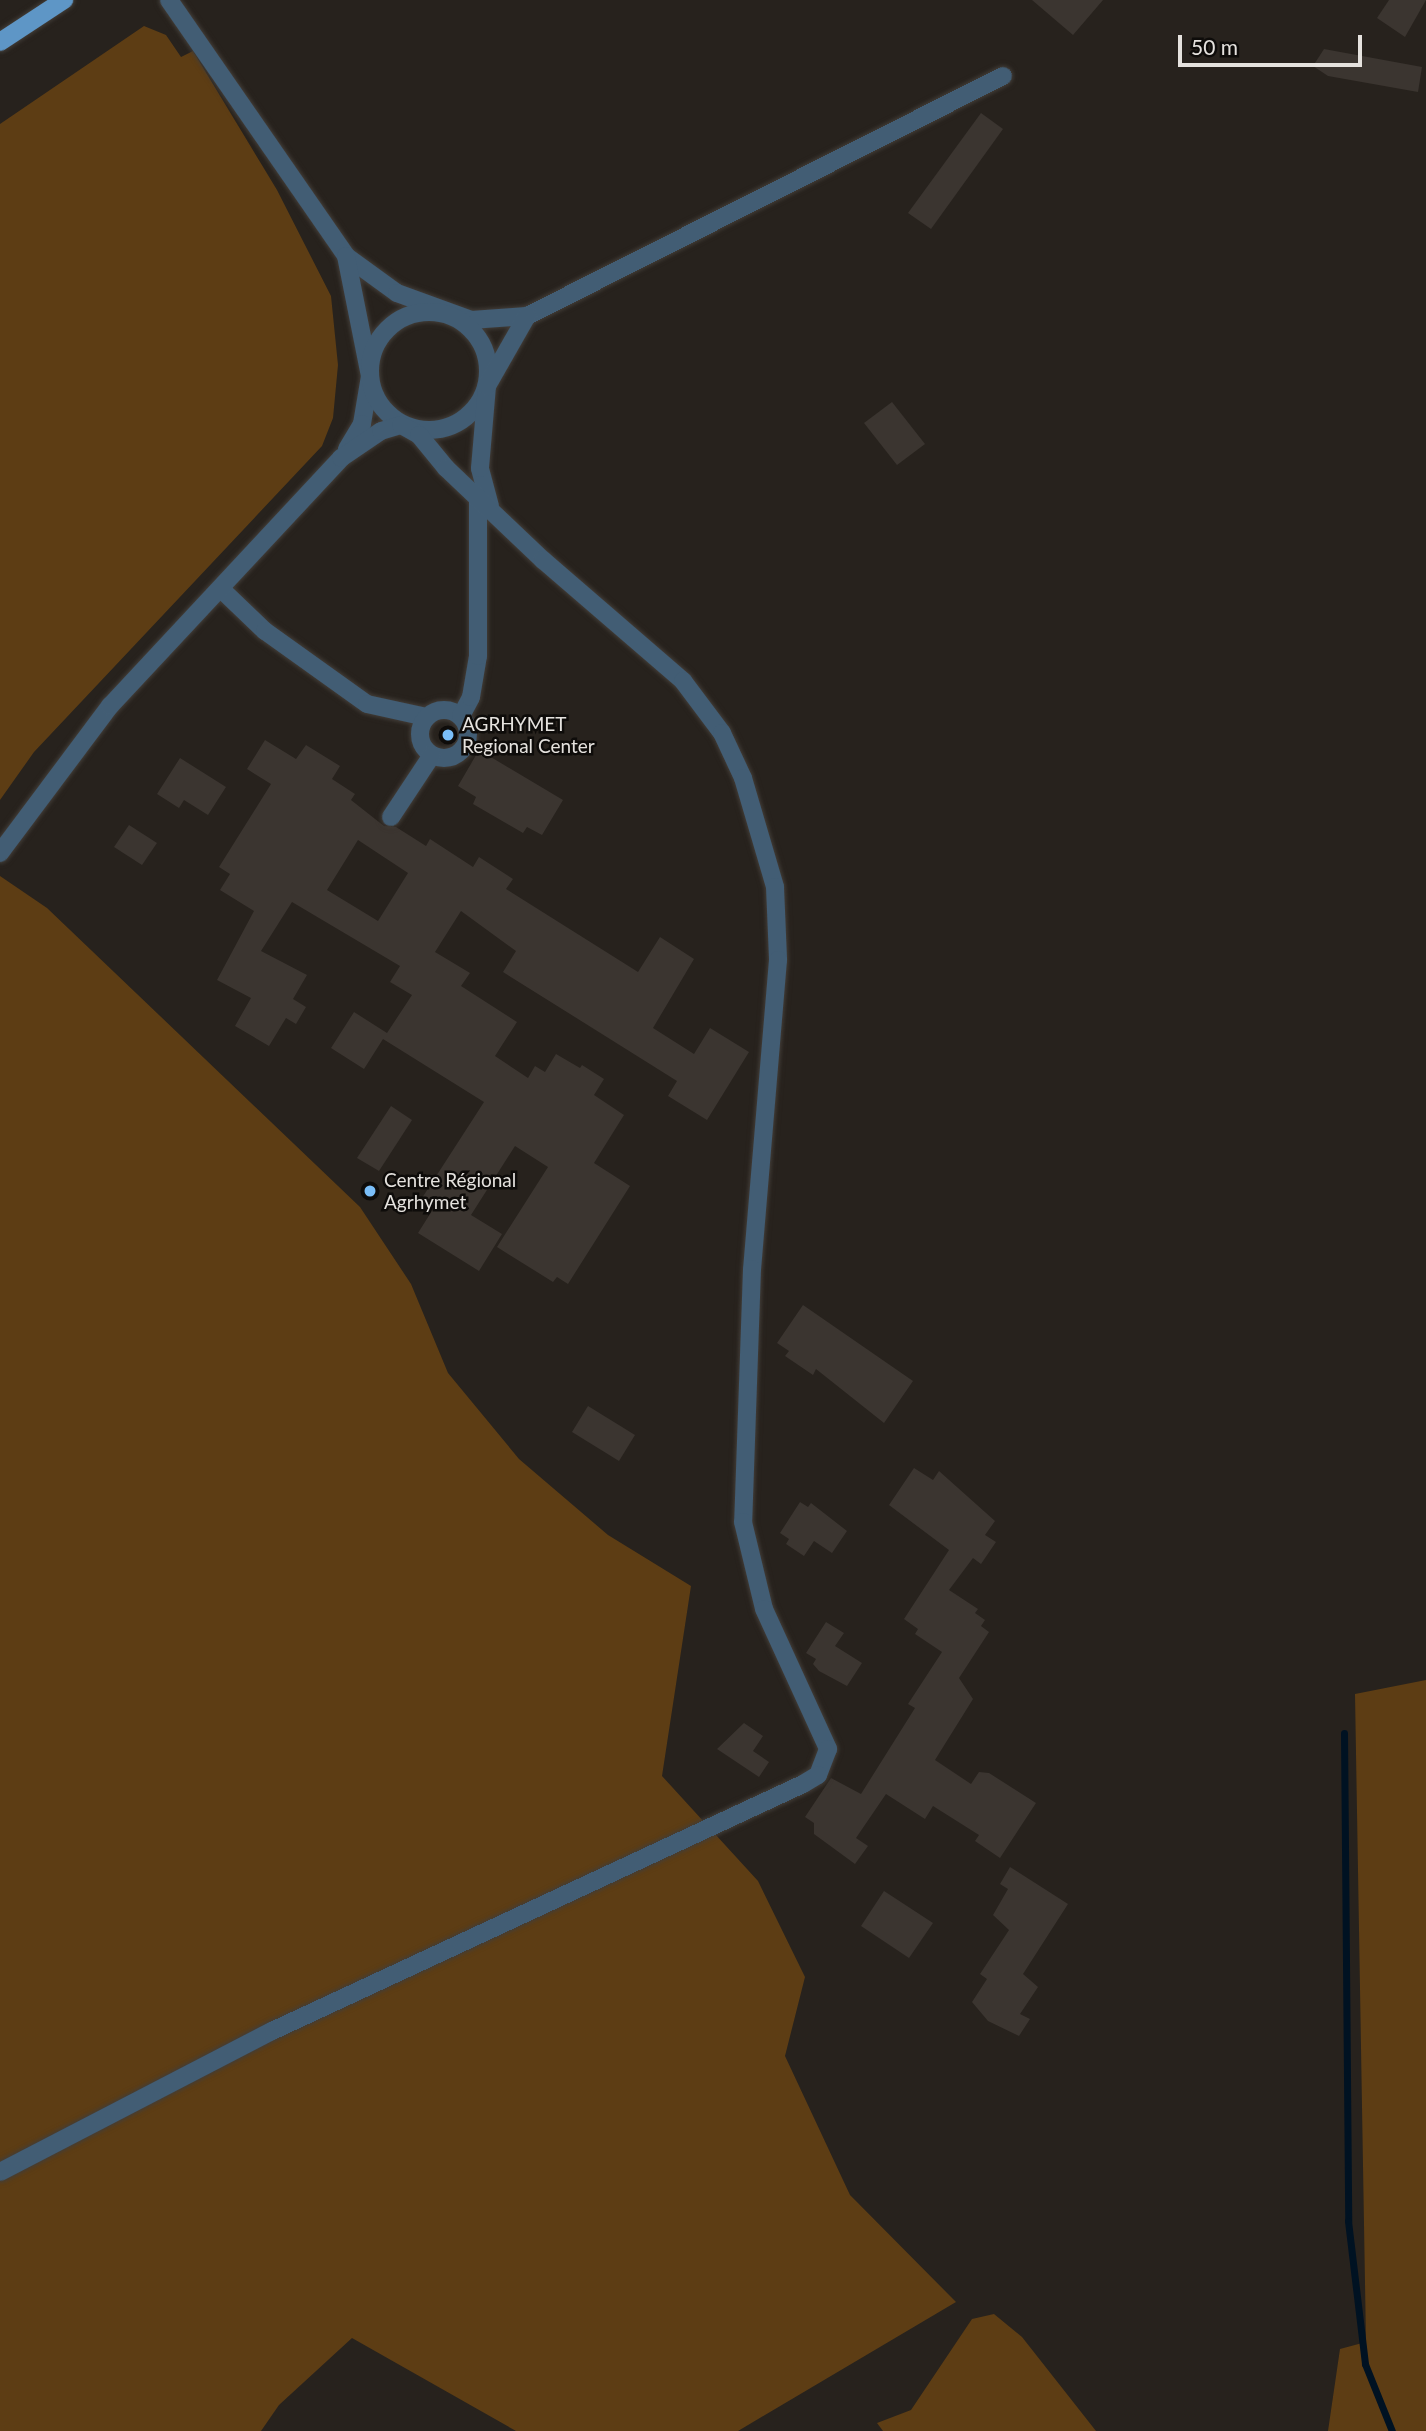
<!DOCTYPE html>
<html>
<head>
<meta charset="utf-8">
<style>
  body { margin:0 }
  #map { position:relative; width:1426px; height:2431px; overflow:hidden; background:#27221d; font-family:Lato,sans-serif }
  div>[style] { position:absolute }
  .green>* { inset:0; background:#5d3d14 }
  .stream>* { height:7px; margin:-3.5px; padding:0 3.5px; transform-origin:3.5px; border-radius:3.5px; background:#001222 }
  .building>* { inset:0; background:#3b3530 }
  .roads { filter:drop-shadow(0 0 2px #423d38) drop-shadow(0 0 2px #423d38) }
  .minor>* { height:18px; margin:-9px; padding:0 9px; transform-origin:9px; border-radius:9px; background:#425d74 }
  .minor>.ring { margin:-9px; padding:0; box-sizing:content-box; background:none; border:18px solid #425d74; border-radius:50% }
  .major>* { height:18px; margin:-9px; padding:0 9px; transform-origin:9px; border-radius:9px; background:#5e96c6 }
  .dots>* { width:19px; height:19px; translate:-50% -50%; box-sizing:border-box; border:4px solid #0e0c0a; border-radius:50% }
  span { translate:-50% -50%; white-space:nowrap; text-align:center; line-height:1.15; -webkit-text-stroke:5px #0e0c0a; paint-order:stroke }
  .poi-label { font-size:19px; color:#e5e2de }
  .left { translate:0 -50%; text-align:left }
  .scale { position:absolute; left:1178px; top:35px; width:184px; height:32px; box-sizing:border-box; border:4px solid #e5e2de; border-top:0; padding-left:9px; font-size:21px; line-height:24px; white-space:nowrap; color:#e5e2de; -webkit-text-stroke:5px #0e0c0a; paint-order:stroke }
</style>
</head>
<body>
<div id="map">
  <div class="green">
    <div style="clip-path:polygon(144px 26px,166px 35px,181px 57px,193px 51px,277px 190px,331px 296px,338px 365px,333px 418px,322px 446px,34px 752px,0 800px,0 124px)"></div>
    <div style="clip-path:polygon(0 876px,47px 908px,360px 1207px,411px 1284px,448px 1373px,519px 1459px,608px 1535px,691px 1586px,662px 1776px,758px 1881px,805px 1977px,785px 2056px,850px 2195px,956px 2302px,738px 2431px,516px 2431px,352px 2338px,279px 2405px,261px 2431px,0 2431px)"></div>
    <div style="clip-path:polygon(1426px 1680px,1426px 2431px,1328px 2431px,1340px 2349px,1366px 2342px,1355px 1694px)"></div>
    <div style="clip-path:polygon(994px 2314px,1022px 2337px,1096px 2431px,883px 2431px,877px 2423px,911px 2410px,972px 2319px)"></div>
  </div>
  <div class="stream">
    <div style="left:1344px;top:1733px;width:488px;rotate:89.5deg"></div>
    <div style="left:1348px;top:2221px;width:144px;rotate:83.2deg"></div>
    <div style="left:1365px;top:2364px;width:72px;rotate:68.1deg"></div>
  </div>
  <div class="building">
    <div style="clip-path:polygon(1032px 0,1103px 0,1073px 35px)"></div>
    <div style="clip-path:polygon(1389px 0,1426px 0,1405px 37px,1377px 18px)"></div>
    <div style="clip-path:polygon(1324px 49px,1422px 67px,1418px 92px,1328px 76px,1313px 66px)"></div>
    <div style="clip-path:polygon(981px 113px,1003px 129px,931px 229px,908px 213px)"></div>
    <div style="clip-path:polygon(892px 402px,925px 444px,897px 465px,864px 423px)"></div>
    <div style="clip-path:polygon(evenodd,265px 740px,296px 759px,306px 745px,340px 766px,332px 779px,355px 794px,351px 800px,384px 826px,396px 827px,426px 846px,430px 839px,473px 867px,479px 857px,513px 879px,506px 889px,638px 972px,660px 937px,694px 959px,653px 1028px,694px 1054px,710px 1028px,749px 1052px,707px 1120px,668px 1096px,677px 1081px,503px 972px,516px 951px,461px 911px,435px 952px,470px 973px,461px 986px,517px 1022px,495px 1056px,528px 1078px,535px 1066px,545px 1072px,556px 1054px,580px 1068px,582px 1065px,604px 1079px,594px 1095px,624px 1115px,594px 1163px,630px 1186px,568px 1284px,557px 1277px,553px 1282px,497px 1247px,548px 1167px,515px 1146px,471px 1215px,502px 1234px,479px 1271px,418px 1233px,435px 1206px,422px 1198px,484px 1102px,383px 1039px,364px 1069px,331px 1048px,354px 1012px,387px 1033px,412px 995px,390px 982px,400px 966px,292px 902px,261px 951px,307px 975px,293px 999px,306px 1007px,296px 1024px,286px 1018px,269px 1046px,235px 1026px,251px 998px,217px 980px,254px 911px,220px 890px,230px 874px,219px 867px,271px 784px,247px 769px,265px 740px,358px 840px,408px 873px,378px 921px,327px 890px,358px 840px)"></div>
    <div style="clip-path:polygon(479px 750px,563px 800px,542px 835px,527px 827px,523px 833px,473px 804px,476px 797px,458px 786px)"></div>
    <div style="clip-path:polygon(180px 758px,226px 787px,208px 815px,184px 800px,179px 808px,157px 794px)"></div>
    <div style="clip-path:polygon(129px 825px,157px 843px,142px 865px,114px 847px)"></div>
    <div style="clip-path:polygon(391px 1106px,412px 1120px,379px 1171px,357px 1158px)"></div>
    <div style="clip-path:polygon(803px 1305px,913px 1381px,884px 1423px,816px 1369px,813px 1375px,785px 1356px,789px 1351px,777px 1343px)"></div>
    <div style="clip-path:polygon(588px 1406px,635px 1435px,619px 1461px,572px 1432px)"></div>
    <div style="clip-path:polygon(914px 1468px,933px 1480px,939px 1471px,995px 1521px,985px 1535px,996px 1542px,981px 1564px,973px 1558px,949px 1590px,978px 1609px,975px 1613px,985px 1620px,981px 1626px,989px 1632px,959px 1678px,973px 1699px,935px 1760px,971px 1784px,979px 1772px,989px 1773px,1036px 1803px,1000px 1858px,975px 1841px,979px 1835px,933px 1806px,925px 1819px,886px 1794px,856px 1838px,868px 1846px,855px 1864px,814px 1834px,814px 1823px,805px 1817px,831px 1778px,861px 1794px,915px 1708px,908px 1704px,942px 1652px,915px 1634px,918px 1629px,904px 1619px,949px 1550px,889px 1505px)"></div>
    <div style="clip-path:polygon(800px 1502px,808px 1507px,811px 1503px,847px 1531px,832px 1553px,814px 1541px,804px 1556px,786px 1544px,789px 1539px,780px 1533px)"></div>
    <div style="clip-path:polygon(826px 1622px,844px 1633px,835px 1646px,862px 1663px,847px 1686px,819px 1671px,813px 1664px,816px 1659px,806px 1653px)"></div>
    <div style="clip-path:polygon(744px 1723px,763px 1736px,753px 1751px,769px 1762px,759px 1777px,717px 1749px)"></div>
    <div style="clip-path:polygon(1010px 1867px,1068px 1904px,1023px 1974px,1038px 1987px,1020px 2014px,1030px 2019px,1019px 2036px,988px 2021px,972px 2002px,987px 1979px,980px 1974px,1009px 1930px,993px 1915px,1008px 1889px,1000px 1884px)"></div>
    <div style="clip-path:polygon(884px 1891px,933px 1923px,909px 1958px,861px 1926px)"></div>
  </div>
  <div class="roads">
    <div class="minor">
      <div style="left:169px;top:0;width:311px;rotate:55.3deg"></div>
      <div style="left:346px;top:256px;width:63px;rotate:36deg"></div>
      <div style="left:397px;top:293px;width:79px;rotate:20deg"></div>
      <div style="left:471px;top:320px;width:56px;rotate:-4.1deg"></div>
      <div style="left:527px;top:316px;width:533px;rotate:-26.76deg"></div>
      <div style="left:346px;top:256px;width:122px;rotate:78.7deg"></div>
      <div style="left:370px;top:376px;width:49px;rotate:99.5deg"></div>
      <div style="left:362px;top:424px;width:29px;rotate:121deg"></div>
      <div class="ring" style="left:370px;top:312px;width:100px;height:100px"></div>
      <div style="left:490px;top:506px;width:39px;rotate:-105deg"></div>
      <div style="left:480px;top:468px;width:82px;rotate:-85.1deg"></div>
      <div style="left:487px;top:386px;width:81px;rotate:-60.3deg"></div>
      <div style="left:221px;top:589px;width:61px;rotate:43.7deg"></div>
      <div style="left:265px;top:631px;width:125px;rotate:35.6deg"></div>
      <div style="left:367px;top:704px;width:60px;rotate:12.4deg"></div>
      <div class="ring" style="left:420px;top:710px;width:30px;height:30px"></div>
      <div style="left:461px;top:716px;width:21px;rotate:-62deg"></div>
      <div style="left:471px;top:697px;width:42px;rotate:-80.3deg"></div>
      <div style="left:478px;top:656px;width:158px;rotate:-90deg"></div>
      <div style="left:391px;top:817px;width:74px;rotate:-56.5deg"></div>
      <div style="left:0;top:853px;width:184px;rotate:-53.2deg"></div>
      <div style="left:110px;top:706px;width:339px;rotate:-47deg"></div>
      <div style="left:341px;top:458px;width:48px;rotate:-34deg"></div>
      <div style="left:381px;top:431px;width:21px;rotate:-17deg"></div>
      <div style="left:401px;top:425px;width:21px;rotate:29deg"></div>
      <div style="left:419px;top:435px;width:43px;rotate:50.7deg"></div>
      <div style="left:446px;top:468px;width:134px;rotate:43.5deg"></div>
      <div style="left:543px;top:560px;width:185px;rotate:40.8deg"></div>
      <div style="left:683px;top:681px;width:65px;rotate:53.1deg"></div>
      <div style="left:722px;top:733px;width:50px;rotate:65deg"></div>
      <div style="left:743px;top:778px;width:114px;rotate:73.6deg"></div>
      <div style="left:775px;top:887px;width:73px;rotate:87.6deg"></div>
      <div style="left:778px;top:960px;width:310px;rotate:94.8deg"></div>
      <div style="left:752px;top:1269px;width:253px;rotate:92deg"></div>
      <div style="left:743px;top:1522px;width:89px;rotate:76.4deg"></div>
      <div style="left:764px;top:1609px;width:154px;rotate:65.4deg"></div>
      <div style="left:828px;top:1749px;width:28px;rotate:111deg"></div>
      <div style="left:818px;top:1775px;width:17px;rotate:149deg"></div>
      <div style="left:803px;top:1784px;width:586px;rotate:155.05deg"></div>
      <div style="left:272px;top:2031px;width:306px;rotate:152.6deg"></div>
    </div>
    <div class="major">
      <div style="left:0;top:42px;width:77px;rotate:-33.3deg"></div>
    </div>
  </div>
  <div class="dots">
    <div style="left:448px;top:735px;background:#7abef8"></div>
    <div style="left:370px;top:1191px;background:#7abef8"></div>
  </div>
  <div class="poi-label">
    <span class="left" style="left:462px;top:735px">AGRHYMET<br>Regional Center</span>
    <span class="left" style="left:384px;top:1191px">Centre Régional<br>Agrhymet</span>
  </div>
  <div class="scale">50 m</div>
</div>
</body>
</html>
